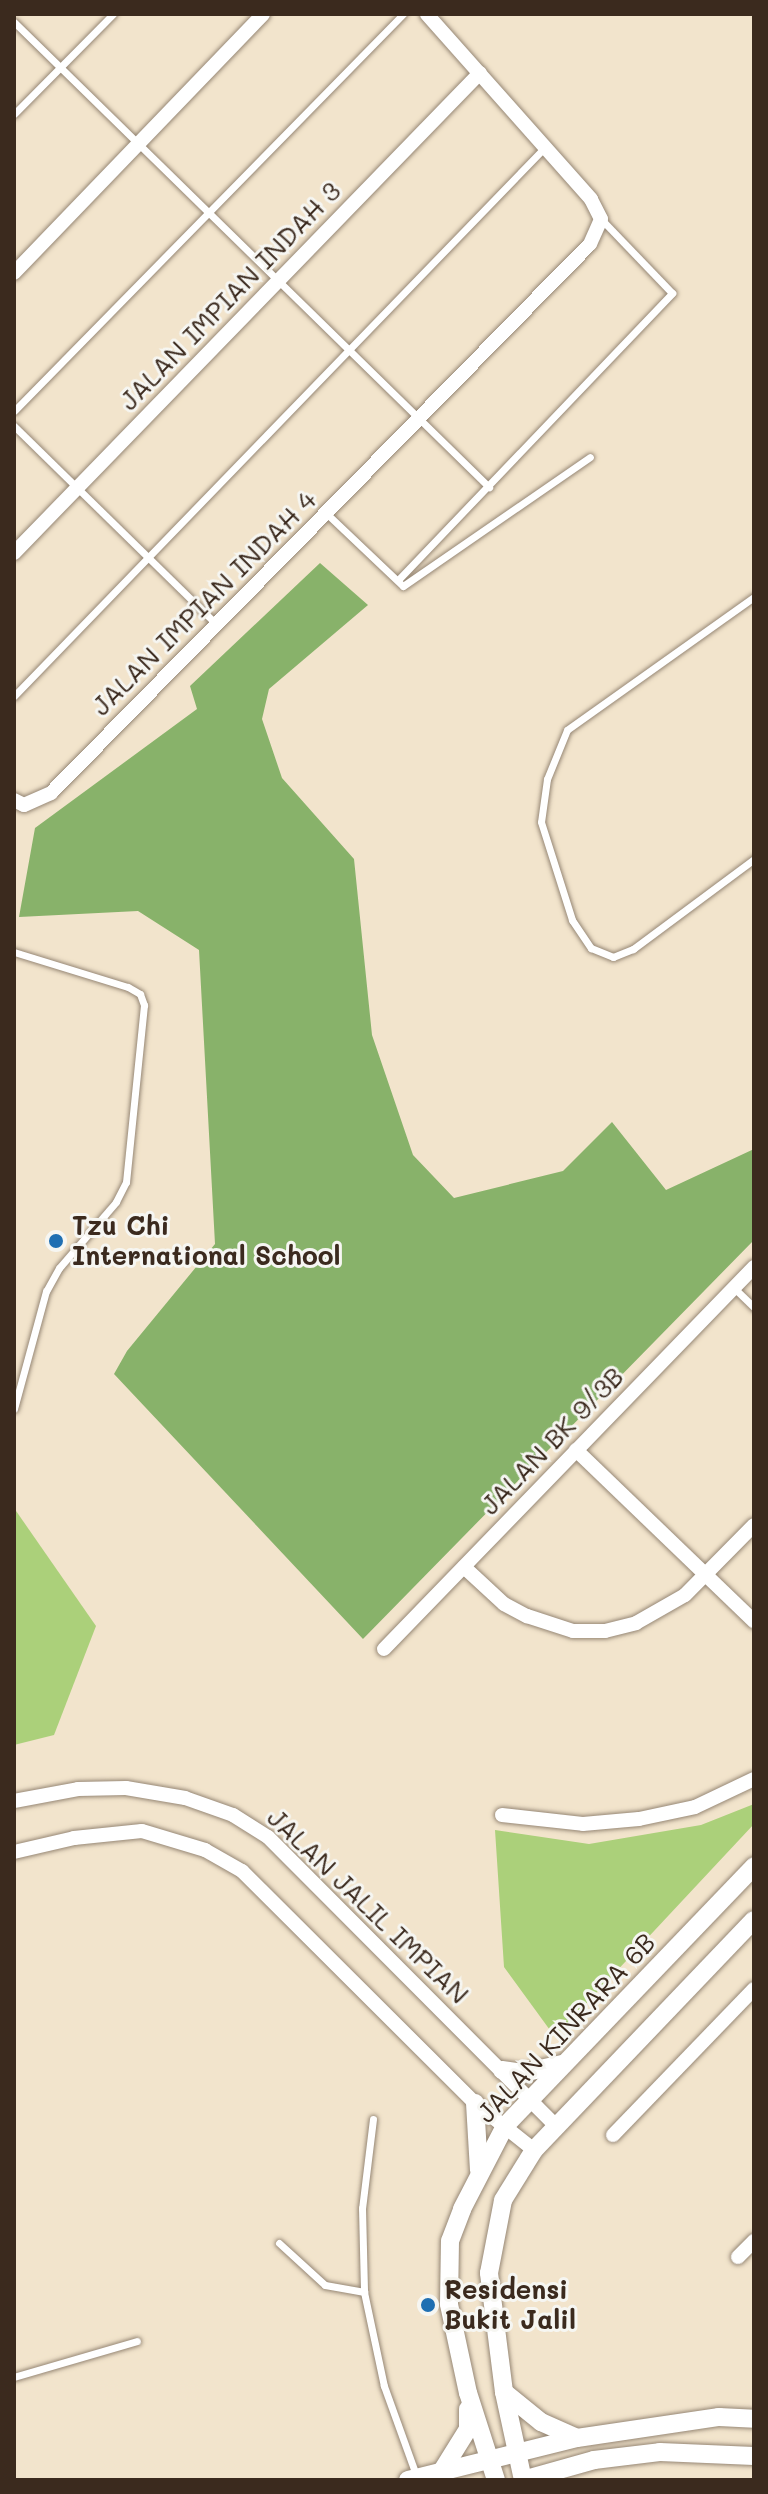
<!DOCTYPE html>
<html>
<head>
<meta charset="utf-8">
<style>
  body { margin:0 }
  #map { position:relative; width:768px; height:2494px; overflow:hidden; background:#f2e4cc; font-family:Mali,sans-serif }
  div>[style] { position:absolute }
  .green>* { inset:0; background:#abd07a }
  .forest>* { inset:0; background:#88b26a }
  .roads { filter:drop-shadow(0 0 2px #968775) drop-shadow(0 0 2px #968775) }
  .service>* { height:7px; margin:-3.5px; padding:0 3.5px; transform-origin:3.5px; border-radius:3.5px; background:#fff }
  .minor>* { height:14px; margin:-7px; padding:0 7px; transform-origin:7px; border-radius:7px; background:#fff }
  .tertiary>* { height:18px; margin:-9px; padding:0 9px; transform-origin:9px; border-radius:9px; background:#fff }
  .dots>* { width:22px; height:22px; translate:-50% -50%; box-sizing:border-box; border:4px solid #f6f6f2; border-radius:50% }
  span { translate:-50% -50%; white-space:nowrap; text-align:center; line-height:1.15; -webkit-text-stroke:6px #f6f6f2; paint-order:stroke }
  .street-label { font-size:26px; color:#3b2a1e }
  .poi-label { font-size:26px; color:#3b2a1e; font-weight:700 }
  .left { translate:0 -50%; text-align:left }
  .frame { position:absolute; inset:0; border:16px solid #3b2a1e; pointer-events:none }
</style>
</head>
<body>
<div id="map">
  <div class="green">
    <div style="clip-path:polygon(14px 1508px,96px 1626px,54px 1735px,14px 1745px)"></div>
    <div style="clip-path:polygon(754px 1804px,754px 1824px,555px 2037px,504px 1967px,495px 1830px,589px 1844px,701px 1825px)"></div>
  </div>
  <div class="forest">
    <div style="clip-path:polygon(320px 563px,368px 605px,269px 689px,262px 719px,282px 778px,354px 859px,372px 1035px,413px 1155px,454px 1198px,563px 1171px,612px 1122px,666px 1190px,754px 1149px,754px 1240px,363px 1639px,114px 1374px,127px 1351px,215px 1244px,199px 950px,138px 911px,19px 917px,35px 828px,197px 709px,190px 686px)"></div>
  </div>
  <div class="roads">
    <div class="service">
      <div style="left:14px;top:22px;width:665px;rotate:44.39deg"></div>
      <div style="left:14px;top:114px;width:141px;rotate:-45.3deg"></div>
      <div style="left:14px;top:411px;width:556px;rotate:-45.58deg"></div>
      <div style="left:14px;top:426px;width:283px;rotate:44.4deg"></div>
      <div style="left:326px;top:513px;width:106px;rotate:43.5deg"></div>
      <div style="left:403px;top:586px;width:227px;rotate:-34.6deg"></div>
      <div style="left:398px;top:580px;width:397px;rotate:-46.3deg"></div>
      <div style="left:672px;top:293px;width:103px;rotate:-133.8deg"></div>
      <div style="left:754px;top:597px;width:229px;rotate:144.6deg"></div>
      <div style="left:567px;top:730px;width:53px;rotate:112.2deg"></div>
      <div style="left:547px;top:779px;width:43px;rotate:97.9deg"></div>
      <div style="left:541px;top:822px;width:103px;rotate:72.4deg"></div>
      <div style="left:572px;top:920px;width:34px;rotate:56deg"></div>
      <div style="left:591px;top:948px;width:24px;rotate:22deg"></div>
      <div style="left:613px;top:957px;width:22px;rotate:-22deg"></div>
      <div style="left:633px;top:949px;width:151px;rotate:-36.6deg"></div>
      <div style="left:14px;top:696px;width:764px;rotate:-45.95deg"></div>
      <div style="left:14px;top:952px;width:119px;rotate:17.1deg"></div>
      <div style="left:128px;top:987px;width:14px;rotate:30deg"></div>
      <div style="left:140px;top:994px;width:12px;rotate:70deg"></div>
      <div style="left:144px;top:1005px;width:178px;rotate:95.8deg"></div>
      <div style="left:126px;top:1182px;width:22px;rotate:117deg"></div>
      <div style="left:116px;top:1202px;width:87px;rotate:130.8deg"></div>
      <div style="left:59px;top:1268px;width:26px;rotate:119deg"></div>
      <div style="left:46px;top:1291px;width:122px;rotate:105.2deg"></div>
      <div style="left:734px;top:1288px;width:28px;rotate:44deg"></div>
      <div style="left:373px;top:2119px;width:90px;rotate:97deg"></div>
      <div style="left:362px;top:2208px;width:84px;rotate:88.6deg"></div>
      <div style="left:364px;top:2292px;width:96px;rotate:78deg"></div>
      <div style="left:384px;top:2386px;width:95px;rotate:70.2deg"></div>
      <div style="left:279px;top:2243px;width:62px;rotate:42.4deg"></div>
      <div style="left:325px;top:2285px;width:40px;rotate:10deg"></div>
      <div style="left:14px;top:2377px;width:128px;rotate:-16.3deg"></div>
    </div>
    <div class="minor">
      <div style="left:14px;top:273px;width:359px;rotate:-46.1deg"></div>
      <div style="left:14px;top:553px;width:669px;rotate:-45.85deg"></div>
      <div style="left:14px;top:800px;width:11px;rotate:27deg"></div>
      <div style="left:24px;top:805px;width:30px;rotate:-24deg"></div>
      <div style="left:51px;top:793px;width:769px;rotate:-45.53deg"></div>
      <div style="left:590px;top:244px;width:27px;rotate:-66deg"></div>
      <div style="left:601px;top:219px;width:22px;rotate:-117deg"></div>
      <div style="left:591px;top:199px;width:247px;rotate:-131.6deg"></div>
      <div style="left:576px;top:1450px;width:247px;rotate:43.9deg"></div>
      <div style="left:464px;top:1567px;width:54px;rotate:42.8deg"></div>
      <div style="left:504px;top:1604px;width:26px;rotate:28deg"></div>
      <div style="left:527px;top:1616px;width:48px;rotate:18.1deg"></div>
      <div style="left:573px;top:1631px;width:32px"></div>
      <div style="left:605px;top:1631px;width:32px;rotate:-14deg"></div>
      <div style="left:636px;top:1623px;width:56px;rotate:-29.7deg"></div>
      <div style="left:685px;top:1595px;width:98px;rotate:-45.4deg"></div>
      <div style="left:384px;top:1649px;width:532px;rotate:-45.91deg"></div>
      <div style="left:14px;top:1801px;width:65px;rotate:-10.6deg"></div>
      <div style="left:78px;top:1789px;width:48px;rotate:-1.2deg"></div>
      <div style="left:126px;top:1788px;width:60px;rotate:9.6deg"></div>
      <div style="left:185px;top:1798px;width:51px;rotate:19.5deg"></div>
      <div style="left:233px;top:1815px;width:41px;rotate:32.2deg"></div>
      <div style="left:268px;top:1837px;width:408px;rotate:45.1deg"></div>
      <div style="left:502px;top:1815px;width:81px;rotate:6.3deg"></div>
      <div style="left:583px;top:1824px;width:56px;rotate:-5.1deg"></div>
      <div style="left:639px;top:1819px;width:57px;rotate:-12.1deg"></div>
      <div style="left:695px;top:1807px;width:65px;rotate:-25.4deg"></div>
      <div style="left:14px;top:1852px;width:62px;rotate:-13.1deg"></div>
      <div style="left:74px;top:1838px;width:68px;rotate:-5.9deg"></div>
      <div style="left:142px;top:1831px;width:66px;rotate:16.8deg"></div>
      <div style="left:205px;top:1850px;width:43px;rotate:29.6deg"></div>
      <div style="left:242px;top:1871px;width:329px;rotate:44.9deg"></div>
      <div style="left:475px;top:2103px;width:75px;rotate:38.5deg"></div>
      <div style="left:613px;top:2135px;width:203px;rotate:-46deg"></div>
      <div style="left:738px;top:2257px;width:23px;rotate:-45deg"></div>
    </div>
    <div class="tertiary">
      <div style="left:502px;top:2070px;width:21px;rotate:8deg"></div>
      <div style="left:523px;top:2073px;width:40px;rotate:-13deg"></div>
      <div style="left:475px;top:2103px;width:67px;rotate:86.6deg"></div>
      <div style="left:504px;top:2392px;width:48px;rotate:39deg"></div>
      <div style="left:541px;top:2422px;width:37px;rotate:24deg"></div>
      <div style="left:440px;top:2474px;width:53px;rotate:-58.1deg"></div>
      <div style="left:468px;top:2429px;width:20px;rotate:-90deg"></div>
      <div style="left:408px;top:2480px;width:174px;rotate:-14deg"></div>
      <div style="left:577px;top:2438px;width:144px;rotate:-8.4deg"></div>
      <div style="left:719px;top:2417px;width:35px;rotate:3deg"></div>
      <div style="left:496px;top:2480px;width:91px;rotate:-107.8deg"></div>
      <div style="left:468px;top:2393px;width:91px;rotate:-102.1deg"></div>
      <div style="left:449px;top:2304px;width:63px;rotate:-89.1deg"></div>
      <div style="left:450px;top:2241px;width:34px;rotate:-69deg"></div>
      <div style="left:462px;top:2209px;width:93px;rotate:-62.6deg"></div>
      <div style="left:505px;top:2126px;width:360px;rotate:-46.2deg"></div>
      <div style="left:523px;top:2480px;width:90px;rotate:-102.2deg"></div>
      <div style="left:504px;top:2392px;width:120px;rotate:-97.2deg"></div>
      <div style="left:489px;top:2273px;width:74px;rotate:-79.1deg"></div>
      <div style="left:503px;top:2200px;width:59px;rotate:-58.2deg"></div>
      <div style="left:534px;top:2150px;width:318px;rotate:-46.3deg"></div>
      <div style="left:523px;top:2480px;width:74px;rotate:-15.7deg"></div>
      <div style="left:594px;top:2460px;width:66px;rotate:-6.9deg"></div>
      <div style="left:660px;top:2452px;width:94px;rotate:2.4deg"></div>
    </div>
  </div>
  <div class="dots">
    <div style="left:56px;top:1241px;background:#1f6fb2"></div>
    <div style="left:428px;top:2305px;background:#1f6fb2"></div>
  </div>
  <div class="street-label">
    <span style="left:230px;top:296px;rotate:-46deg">JALAN IMPIAN INDAH 3</span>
    <span style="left:204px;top:603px;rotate:-45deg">JALAN IMPIAN INDAH 4</span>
    <span style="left:552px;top:1441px;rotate:-46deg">JALAN BK 9/3B</span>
    <span style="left:368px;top:1906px;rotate:44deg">JALAN JALIL IMPIAN</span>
    <span style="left:566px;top:2028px;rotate:-47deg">JALAN KINRARA 6B</span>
  </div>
  <div class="poi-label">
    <span class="left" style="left:72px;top:1241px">Tzu Chi<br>International School</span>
    <span class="left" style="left:444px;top:2305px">Residensi<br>Bukit Jalil</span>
  </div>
  <div class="frame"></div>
</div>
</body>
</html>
